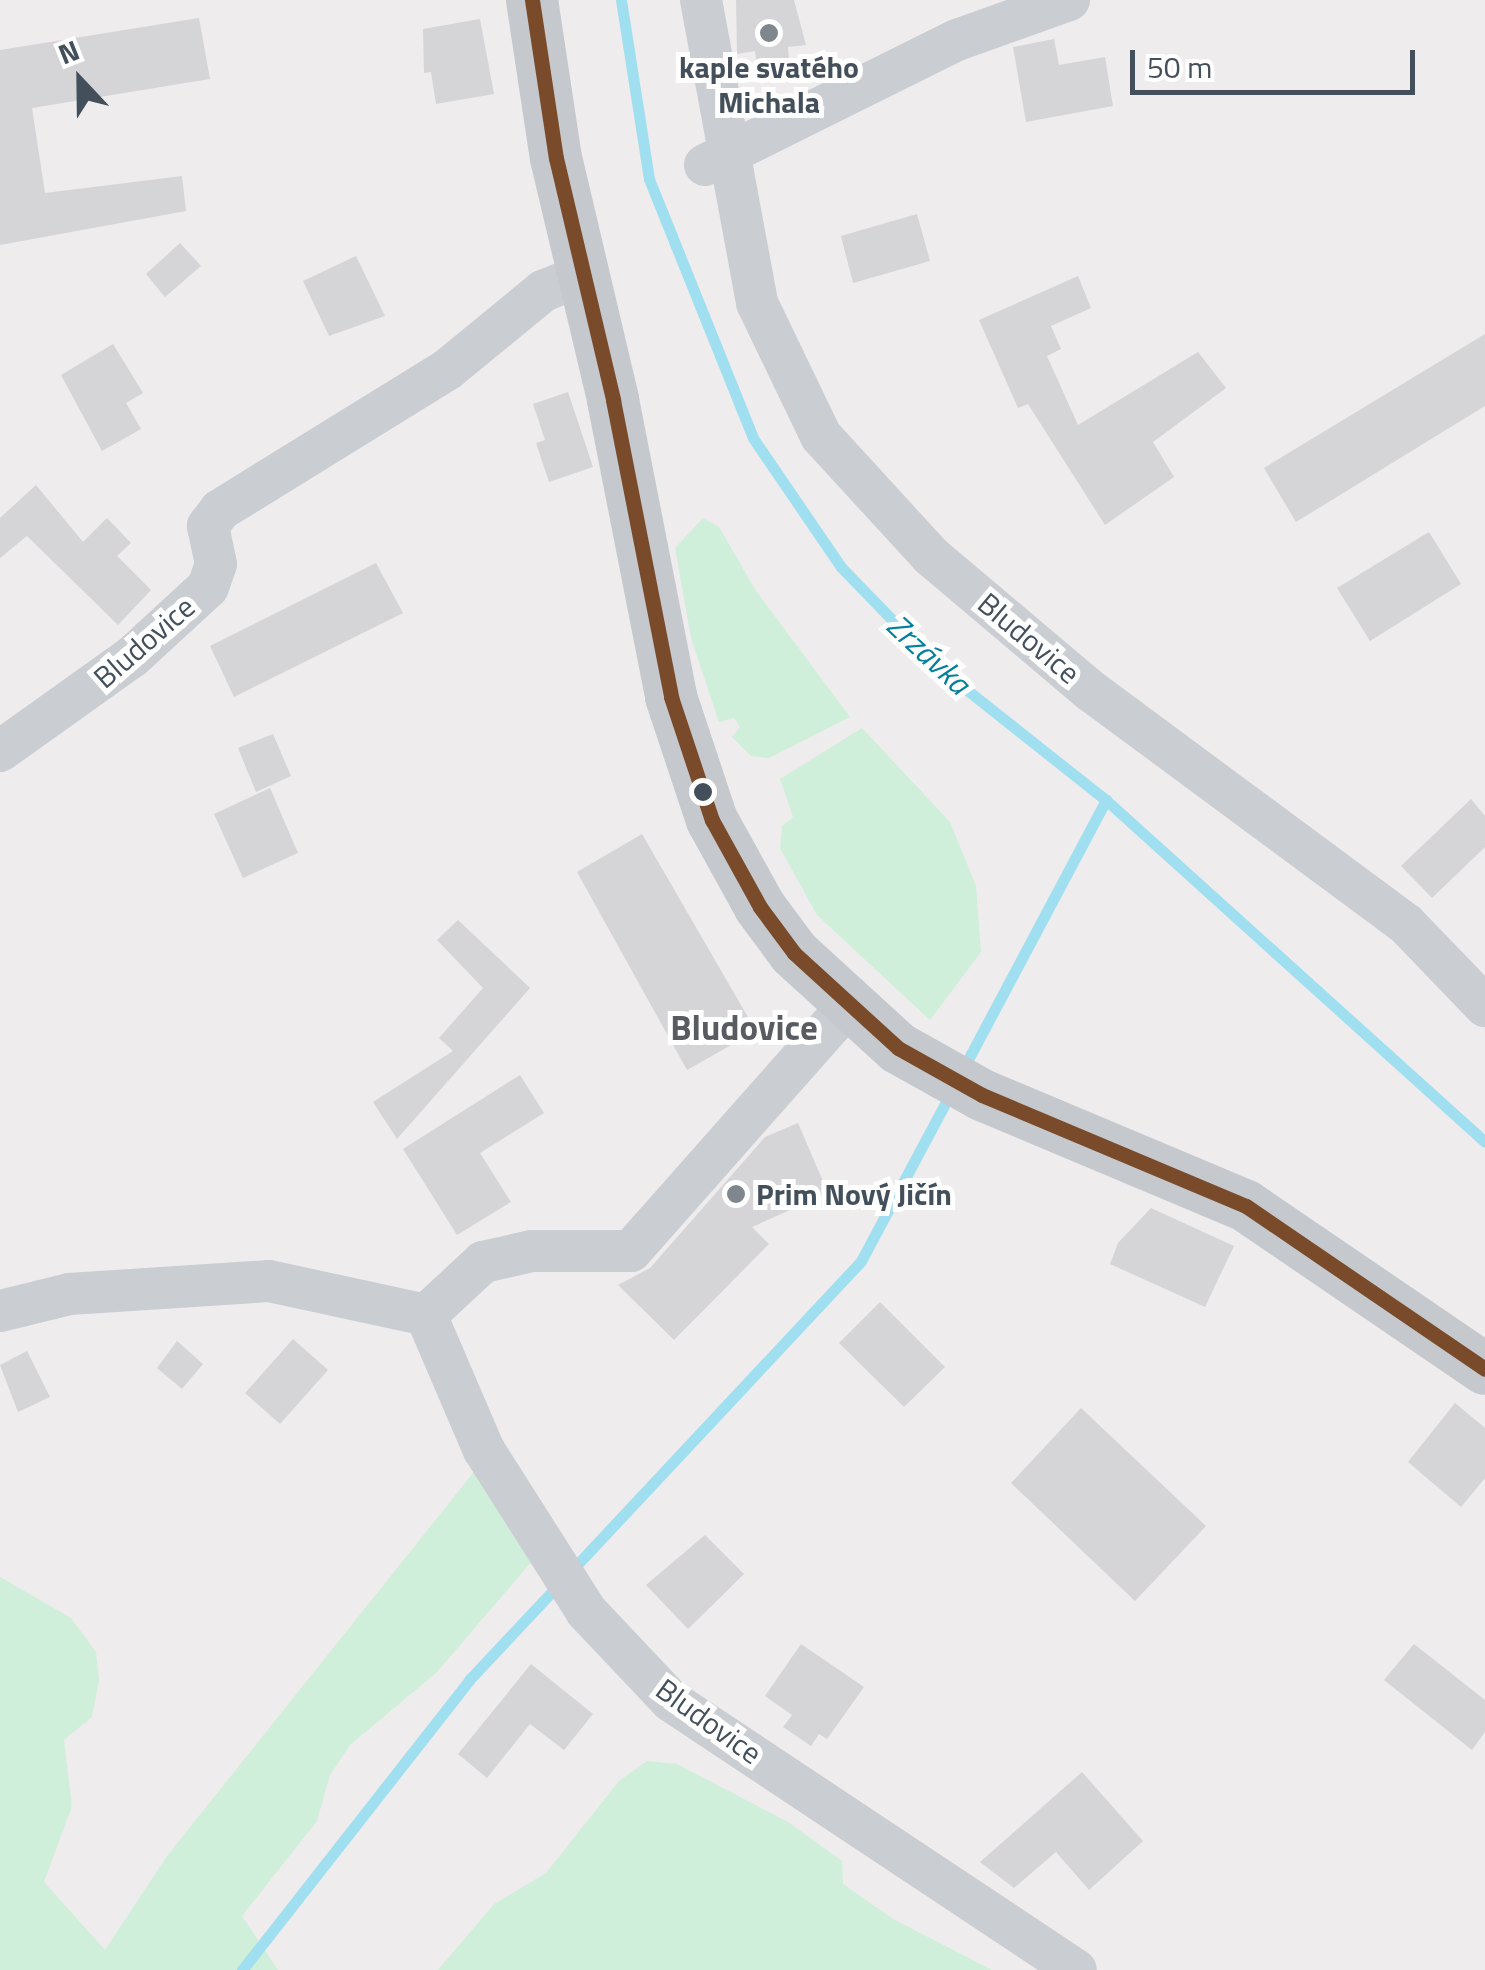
<!DOCTYPE html>
<html>
<head>
<meta charset="utf-8">
<style>
  body { margin:0 }
  #map { position:relative; width:1485px; height:1970px; overflow:hidden; background:#eeecec; font-family:"Titillium Web",sans-serif }
  div>[style] { position:absolute }
  .green>* { inset:0; background:#cfefda }
  .stream>* { height:11px; margin:-5.5px; padding:0 5.5px; transform-origin:5.5px; border-radius:5.5px; background:#a0dff0 }
  .building>* { inset:0; background:#d5d4d7 }
  .minor>* { height:42px; margin:-21px; padding:0 21px; transform-origin:21px; border-radius:21px; background:#cacdd1 }
  .major>* { height:52px; margin:-26px; padding:0 26px; transform-origin:26px; border-radius:26px; background:#c5c9cd }
  .bus-1>* { height:15px; margin:-7.5px; padding:0 7.5px; transform-origin:7.5px; border-radius:7.5px; background:#7a4b2a }
  .dots>* { width:28px; height:28px; translate:-50% -50%; box-sizing:border-box; border:5px solid #fff; border-radius:50% }
  span { translate:-50% -50%; white-space:nowrap; text-align:center; line-height:1.15; -webkit-text-stroke:10px #fff; paint-order:stroke }
  .poi-label { font-size:30px; color:#434f5a; font-weight:700 }
  .left { translate:0 -50%; text-align:left }
  .street-label { font-size:30px; color:#434f5a }
  .water-label { font-size:32px; color:#047f9d; font-style:italic }
  .quarter-label { font-size:35px; color:#585c61; font-weight:700 }
  .north { position:absolute; left:30px; top:30px; width:100px; height:100px; -webkit-text-stroke:8px #fff; paint-order:stroke; rotate:338deg; font-size:28px; font-weight:700; line-height:40px; text-align:center; color:#434f5a }
  .north::after { content:''; display:block; margin:auto; width:35px; height:45px; background:#434f5a; clip-path:polygon(50% 0,100% 100%,50% 72%,0 100%) }
  .scale { position:absolute; left:1130px; top:50px; width:285px; height:45px; box-sizing:border-box; border:5px solid #434f5a; border-top:0; padding-left:12px; font-size:30px; line-height:35px; white-space:nowrap; color:#434f5a; -webkit-text-stroke:8px #fff; paint-order:stroke }
</style>
</head>
<body>
<div id="map">
  <div class="green">
    <div style="clip-path:polygon(703px 518px,719px 527px,756px 591px,850px 717px,769px 758px,751px 756px,732px 737px,740px 727px,734px 718px,719px 722px,691px 638px,675px 548px)"></div>
    <div style="clip-path:polygon(862px 728px,950px 822px,976px 886px,981px 952px,930px 1020px,817px 915px,780px 848px,782px 826px,793px 817px,780px 779px)"></div>
    <div style="clip-path:polygon(477px 1468px,533px 1560px,437px 1672px,350px 1745px,330px 1775px,317px 1821px,242px 1916px,278px 1970px,0 1970px,0 1577px,71px 1618px,96px 1652px,99px 1680px,92px 1717px,64px 1740px,72px 1806px,44px 1882px,105px 1950px,167px 1856px)"></div>
    <div style="clip-path:polygon(647px 1761px,677px 1764px,788px 1822px,842px 1861px,843px 1884px,893px 1919px,992px 1970px,438px 1970px,494px 1904px,546px 1873px,619px 1781px)"></div>
  </div>
  <div class="stream">
    <div style="left:621px;top:0;width:181px;rotate:81.1deg"></div>
    <div style="left:649px;top:179px;width:279px;rotate:68.1deg"></div>
    <div style="left:753px;top:438px;width:156px;rotate:55.7deg"></div>
    <div style="left:841px;top:567px;width:139px;rotate:45.9deg"></div>
    <div style="left:938px;top:667px;width:214px;rotate:38.4deg"></div>
    <div style="left:1106px;top:800px;width:510px;rotate:42.06deg"></div>
    <div style="left:963px;top:1069px;width:305px;rotate:-62deg"></div>
    <div style="left:572px;top:1570px;width:423px;rotate:-46.9deg"></div>
    <div style="left:861px;top:1261px;width:189px;rotate:-61.9deg"></div>
    <div style="left:242px;top:1970px;width:368px;rotate:-51.9deg"></div>
    <div style="left:469px;top:1680px;width:133px;rotate:-46.8deg"></div>
  </div>
  <div class="building">
    <div style="clip-path:polygon(736px 0,794px 0,806px 45px,788px 47px,789px 60px,757px 65px,755px 51px,737px 54px)"></div>
    <div style="clip-path:polygon(199px 18px,210px 79px,32px 108px,45px 193px,182px 176px,186px 211px,0 245px,0 50px)"></div>
    <div style="clip-path:polygon(480px 19px,494px 94px,436px 104px,431px 72px,424px 73px,423px 29px)"></div>
    <div style="clip-path:polygon(1054px 39px,1059px 65px,1105px 57px,1113px 106px,1026px 122px,1013px 47px)"></div>
    <div style="clip-path:polygon(917px 214px,930px 261px,853px 283px,841px 236px)"></div>
    <div style="clip-path:polygon(180px 243px,201px 266px,165px 297px,146px 274px)"></div>
    <div style="clip-path:polygon(356px 256px,385px 316px,329px 336px,303px 281px)"></div>
    <div style="clip-path:polygon(1078px 276px,1091px 308px,1051px 326px,1061px 349px,1047px 356px,1078px 425px,1198px 352px,1226px 388px,1153px 442px,1174px 477px,1105px 525px,1028px 404px,1018px 408px,979px 320px)"></div>
    <div style="clip-path:polygon(1485px 334px,1485px 406px,1296px 522px,1264px 468px)"></div>
    <div style="clip-path:polygon(113px 344px,143px 393px,126px 403px,141px 429px,102px 451px,61px 375px)"></div>
    <div style="clip-path:polygon(568px 392px,593px 467px,549px 482px,536px 443px,545px 440px,533px 404px)"></div>
    <div style="clip-path:polygon(36px 485px,83px 542px,107px 518px,131px 543px,117px 556px,151px 590px,118px 625px,27px 536px,0 558px,0 518px)"></div>
    <div style="clip-path:polygon(1429px 532px,1461px 584px,1370px 641px,1337px 588px)"></div>
    <div style="clip-path:polygon(376px 563px,403px 613px,234px 697px,210px 646px)"></div>
    <div style="clip-path:polygon(273px 734px,291px 776px,256px 792px,238px 748px)"></div>
    <div style="clip-path:polygon(270px 788px,298px 853px,243px 878px,214px 814px)"></div>
    <div style="clip-path:polygon(1471px 799px,1485px 816px,1485px 847px,1432px 898px,1401px 866px)"></div>
    <div style="clip-path:polygon(642px 834px,756px 1031px,687px 1070px,577px 872px)"></div>
    <div style="clip-path:polygon(458px 920px,530px 988px,397px 1139px,373px 1102px,453px 1051px,439px 1038px,483px 988px,437px 940px)"></div>
    <div style="clip-path:polygon(520px 1075px,544px 1113px,480px 1153px,511px 1202px,457px 1235px,403px 1149px)"></div>
    <div style="clip-path:polygon(798px 1123px,828px 1193px,752px 1227px,769px 1244px,674px 1340px,618px 1285px,650px 1268px,765px 1137px)"></div>
    <div style="clip-path:polygon(1151px 1208px,1234px 1246px,1205px 1307px,1110px 1264px,1118px 1243px)"></div>
    <div style="clip-path:polygon(880px 1302px,945px 1367px,904px 1407px,839px 1343px)"></div>
    <div style="clip-path:polygon(293px 1339px,328px 1370px,280px 1424px,245px 1393px)"></div>
    <div style="clip-path:polygon(177px 1341px,203px 1364px,182px 1389px,157px 1368px)"></div>
    <div style="clip-path:polygon(27px 1351px,50px 1397px,18px 1412px,0 1365px)"></div>
    <div style="clip-path:polygon(1455px 1403px,1485px 1428px,1485px 1478px,1461px 1507px,1408px 1462px)"></div>
    <div style="clip-path:polygon(1081px 1408px,1206px 1526px,1135px 1601px,1011px 1483px)"></div>
    <div style="clip-path:polygon(705px 1535px,744px 1574px,688px 1629px,646px 1585px)"></div>
    <div style="clip-path:polygon(801px 1644px,864px 1687px,827px 1739px,819px 1734px,811px 1746px,783px 1727px,792px 1715px,765px 1696px)"></div>
    <div style="clip-path:polygon(1414px 1644px,1485px 1700px,1485px 1732px,1472px 1750px,1384px 1680px)"></div>
    <div style="clip-path:polygon(531px 1664px,593px 1714px,564px 1750px,530px 1724px,487px 1778px,458px 1754px)"></div>
    <div style="clip-path:polygon(1082px 1772px,1143px 1841px,1089px 1890px,1056px 1852px,1014px 1888px,980px 1862px)"></div>
  </div>
  <div class="minor">
    <div style="left:701px;top:0;width:308px;rotate:79.5deg"></div>
    <div style="left:757px;top:303px;width:148px;rotate:64.3deg"></div>
    <div style="left:821px;top:436px;width:163px;rotate:47.5deg"></div>
    <div style="left:931px;top:556px;width:209px;rotate:40.2deg"></div>
    <div style="left:1091px;top:691px;width:392px;rotate:36.5deg"></div>
    <div style="left:1406px;top:924px;width:114px;rotate:46.1deg"></div>
    <div style="left:705px;top:165px;width:281px;rotate:-26.4deg"></div>
    <div style="left:957px;top:40px;width:119px;rotate:-19.7deg"></div>
    <div style="left:0;top:751px;width:162px;rotate:-35.5deg"></div>
    <div style="left:132px;top:657px;width:103px;rotate:-42.6deg"></div>
    <div style="left:208px;top:587px;width:24px;rotate:-71deg"></div>
    <div style="left:216px;top:564px;width:39px;rotate:-102deg"></div>
    <div style="left:208px;top:526px;width:20px;rotate:-53deg"></div>
    <div style="left:220px;top:510px;width:268px;rotate:-31.7deg"></div>
    <div style="left:448px;top:369px;width:123px;rotate:-39.4deg"></div>
    <div style="left:543px;top:291px;width:42px;rotate:-22.3deg"></div>
    <div style="left:0;top:1311px;width:71px;rotate:-13.8deg"></div>
    <div style="left:69px;top:1294px;width:200px;rotate:-3.7deg"></div>
    <div style="left:269px;top:1281px;width:161px;rotate:12.2deg"></div>
    <div style="left:426px;top:1315px;width:147px;rotate:66.8deg"></div>
    <div style="left:484px;top:1450px;width:191px;rotate:57.6deg"></div>
    <div style="left:586px;top:1611px;width:124px;rotate:46.6deg"></div>
    <div style="left:671px;top:1701px;width:486px;rotate:33.6deg"></div>
    <div style="left:426px;top:1315px;width:78px;rotate:-42.9deg"></div>
    <div style="left:483px;top:1262px;width:50px;rotate:-12.7deg"></div>
    <div style="left:532px;top:1251px;width:99px"></div>
    <div style="left:631px;top:1251px;width:327px;rotate:-48.5deg"></div>
  </div>
  <div class="major">
    <div style="left:532px;top:0;width:160px;rotate:81.4deg"></div>
    <div style="left:556px;top:158px;width:249px;rotate:76.7deg"></div>
    <div style="left:613px;top:400px;width:303px;rotate:78.9deg"></div>
    <div style="left:671px;top:697px;width:130px;rotate:71.6deg"></div>
    <div style="left:712px;top:820px;width:99px;rotate:61.1deg"></div>
    <div style="left:760px;top:907px;width:57px;rotate:53.5deg"></div>
    <div style="left:794px;top:953px;width:141px;rotate:42.4deg"></div>
    <div style="left:898px;top:1048px;width:96px;rotate:29.2deg"></div>
    <div style="left:982px;top:1095px;width:286px;rotate:22.8deg"></div>
    <div style="left:1246px;top:1206px;width:289px;rotate:34.3deg"></div>
  </div>
  <div class="bus-1">
    <div style="left:532px;top:0;width:160px;rotate:81.4deg"></div>
    <div style="left:556px;top:158px;width:249px;rotate:76.7deg"></div>
    <div style="left:613px;top:400px;width:303px;rotate:78.9deg"></div>
    <div style="left:671px;top:697px;width:130px;rotate:71.6deg"></div>
    <div style="left:712px;top:820px;width:99px;rotate:61.1deg"></div>
    <div style="left:760px;top:907px;width:57px;rotate:53.5deg"></div>
    <div style="left:794px;top:953px;width:141px;rotate:42.4deg"></div>
    <div style="left:898px;top:1048px;width:96px;rotate:29.2deg"></div>
    <div style="left:982px;top:1095px;width:286px;rotate:22.8deg"></div>
    <div style="left:1246px;top:1206px;width:289px;rotate:34.3deg"></div>
  </div>
  <div class="dots">
    <div style="left:769px;top:33px;background:#7f868d"></div>
    <div style="left:703px;top:792px;background:#434f5a"></div>
    <div style="left:736px;top:1194px;background:#7f868d"></div>
  </div>
  <div class="poi-label">
    <span style="left:769px;top:84px">kaple svatého<br>Michala</span>
    <span class="left" style="left:756px;top:1194px">Prim Nový Jičín</span>
  </div>
  <div class="street-label">
    <span style="left:1029px;top:638px;rotate:40deg">Bludovice</span>
    <span style="left:144px;top:642px;rotate:-41deg">Bludovice</span>
    <span style="left:709px;top:1721px;rotate:36deg">Bludovice</span>
  </div>
  <div class="water-label">
    <span style="left:929px;top:654px;rotate:43deg">Zrzávka</span>
  </div>
  <div class="quarter-label">
    <span style="left:744px;top:1027px">Bludovice</span>
  </div>
  <div class="north">N</div>
  <div class="scale">50 m</div>
</div>
</body>
</html>
